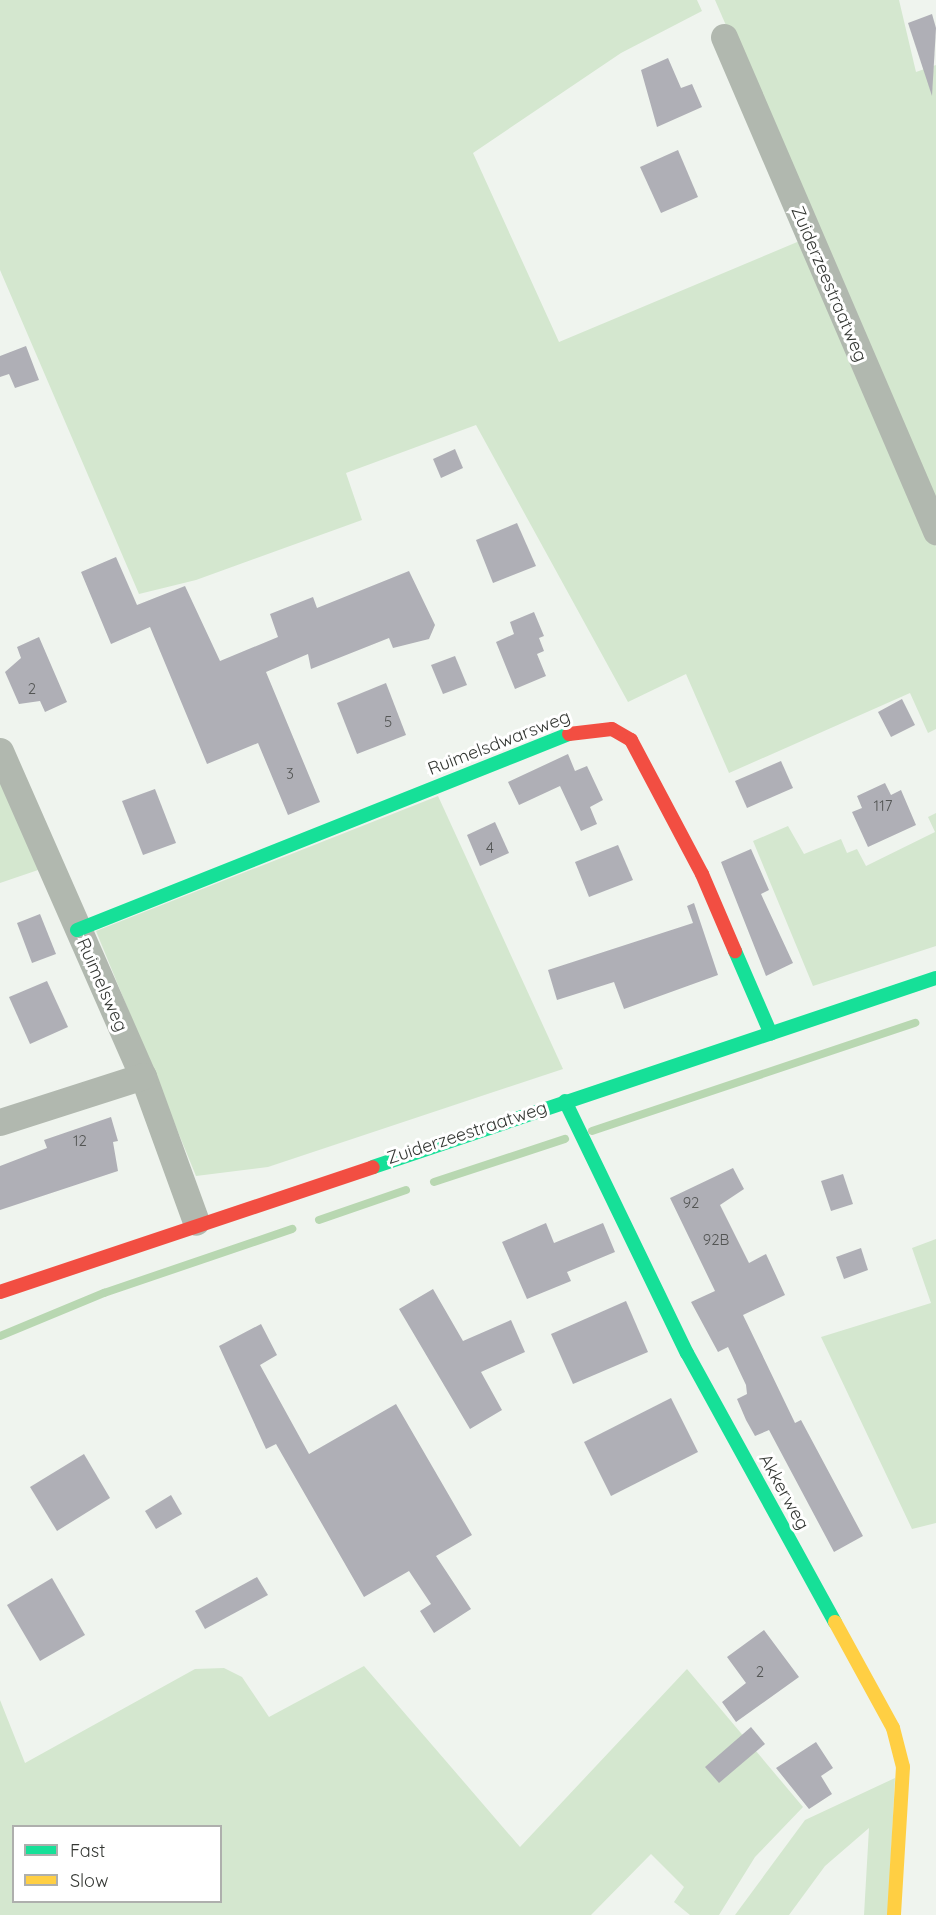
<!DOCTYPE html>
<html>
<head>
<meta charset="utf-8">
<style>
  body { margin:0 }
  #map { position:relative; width:936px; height:1915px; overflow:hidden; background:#eff4ee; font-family:Quicksand,sans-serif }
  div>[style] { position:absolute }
  .green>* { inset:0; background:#d4e7cf }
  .stream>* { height:8px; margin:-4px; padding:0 4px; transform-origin:4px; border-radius:4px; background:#b8d7b1 }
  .building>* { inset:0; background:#afafb6 }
  .street>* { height:27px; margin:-13.5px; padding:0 13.5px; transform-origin:13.5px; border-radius:13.5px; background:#b1b8af }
  .fast>* { height:14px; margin:-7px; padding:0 7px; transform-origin:7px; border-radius:7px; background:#16e098 }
  .slow>* { height:14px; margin:-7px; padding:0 7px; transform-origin:7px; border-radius:7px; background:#ffcf43 }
  .jam>* { height:14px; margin:-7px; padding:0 7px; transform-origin:7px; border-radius:7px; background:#f24e42 }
  span { translate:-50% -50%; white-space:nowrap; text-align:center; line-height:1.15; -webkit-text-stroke:6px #fff; paint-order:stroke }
  .number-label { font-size:15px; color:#535554 }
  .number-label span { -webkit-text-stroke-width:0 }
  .street-label { font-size:18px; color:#343733 }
  .legend { position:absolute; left:12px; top:1825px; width:210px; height:78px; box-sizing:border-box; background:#fff; border:2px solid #aeafad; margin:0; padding:8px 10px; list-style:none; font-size:18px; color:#343733 }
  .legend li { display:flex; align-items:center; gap:12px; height:30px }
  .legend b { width:30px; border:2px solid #aeafad }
</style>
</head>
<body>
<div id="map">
  <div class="green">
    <div style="clip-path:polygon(0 0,697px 0,702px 11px,621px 53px,473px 153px,559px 342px,802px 240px,936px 547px,936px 729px,928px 733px,910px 693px,729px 773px,686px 674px,628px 702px,476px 425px,346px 473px,362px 520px,196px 580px,139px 594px,0 270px)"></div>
    <div style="clip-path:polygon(715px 0,899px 0,916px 72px,936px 65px,936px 510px)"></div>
    <div style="clip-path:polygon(0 774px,41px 869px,0 883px)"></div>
    <div style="clip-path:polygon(438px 796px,563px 1069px,268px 1167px,196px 1176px,96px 931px)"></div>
    <div style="clip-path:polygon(936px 813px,936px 946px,813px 986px,753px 841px,788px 826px,804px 854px,841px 839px,847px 853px,857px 849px,866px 866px,935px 832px,928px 817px)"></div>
    <div style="clip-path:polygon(936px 1239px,936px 1523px,912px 1529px,821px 1337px,931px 1303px,912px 1248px)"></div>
    <div style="clip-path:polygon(evenodd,364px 1666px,520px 1847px,687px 1669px,803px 1807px,755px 1857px,719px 1915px,690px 1915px,674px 1902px,684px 1887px,651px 1854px,591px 1915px,0 1915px,0 1700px,25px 1763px,195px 1669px,224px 1668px,242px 1677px,269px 1717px,364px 1666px,14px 1826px,220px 1826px,220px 1902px,14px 1902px,14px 1826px)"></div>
    <div style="clip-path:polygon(895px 1778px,888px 1915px,864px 1915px,869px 1828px,825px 1866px,789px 1915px,735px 1915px,805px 1820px)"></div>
  </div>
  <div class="stream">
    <div style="left:592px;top:1131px;width:341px;rotate:-18.5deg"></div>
    <div style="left:434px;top:1182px;width:138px;rotate:-18.2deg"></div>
    <div style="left:319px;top:1220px;width:92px;rotate:-19deg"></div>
    <div style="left:0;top:1336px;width:113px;rotate:-22.5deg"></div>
    <div style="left:104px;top:1293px;width:199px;rotate:-18.8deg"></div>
  </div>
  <div class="building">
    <div style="clip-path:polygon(932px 14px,936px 28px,932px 96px,908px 23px)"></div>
    <div style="clip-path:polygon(668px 58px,681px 88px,692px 84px,702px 107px,657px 127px,641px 70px)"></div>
    <div style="clip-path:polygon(678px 150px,698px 197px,661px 213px,640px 167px)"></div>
    <div style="clip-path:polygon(26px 346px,39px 380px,15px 388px,9px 374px,0 377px,0 356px)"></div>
    <div style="clip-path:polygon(455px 449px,463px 468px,441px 478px,433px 459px)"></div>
    <div style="clip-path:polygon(517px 523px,536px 566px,493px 583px,476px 540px)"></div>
    <div style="clip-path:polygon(116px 557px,137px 605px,185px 586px,220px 661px,278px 637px,270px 614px,313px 597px,317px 608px,409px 571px,435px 625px,429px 639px,393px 648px,389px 638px,311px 669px,308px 654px,266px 672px,320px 802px,288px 815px,258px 743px,207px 764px,150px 627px,111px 644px,81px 572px)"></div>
    <div style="clip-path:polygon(534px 612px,544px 636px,539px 638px,544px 651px,537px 654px,546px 676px,515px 689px,496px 642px,514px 634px,510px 622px)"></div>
    <div style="clip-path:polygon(39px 637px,67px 702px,45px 712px,40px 701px,19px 704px,5px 672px,21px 658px,17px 647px)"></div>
    <div style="clip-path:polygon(455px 656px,467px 685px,443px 694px,431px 665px)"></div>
    <div style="clip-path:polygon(386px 683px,406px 735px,357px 754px,337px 703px)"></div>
    <div style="clip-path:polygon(902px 699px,915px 725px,891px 737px,878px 712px)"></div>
    <div style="clip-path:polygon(568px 754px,575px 771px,587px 766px,603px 800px,590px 807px,597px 824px,581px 831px,560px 786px,519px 805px,508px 782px)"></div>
    <div style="clip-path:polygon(781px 761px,793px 788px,747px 808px,735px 781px)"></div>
    <div style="clip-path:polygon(885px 783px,891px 795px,901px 790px,916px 825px,868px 847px,852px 812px,862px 808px,857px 796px)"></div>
    <div style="clip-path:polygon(155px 789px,176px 843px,143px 855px,122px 801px)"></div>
    <div style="clip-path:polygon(495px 822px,509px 853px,480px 866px,467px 835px)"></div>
    <div style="clip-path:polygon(618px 845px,633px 880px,589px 897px,575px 862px)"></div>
    <div style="clip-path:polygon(751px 849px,769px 890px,761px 894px,793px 963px,766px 976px,721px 862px)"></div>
    <div style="clip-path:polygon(694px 903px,718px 975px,624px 1009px,614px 982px,557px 1000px,548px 970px,693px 923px,687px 906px)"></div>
    <div style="clip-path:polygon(40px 914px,56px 954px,32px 963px,17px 923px)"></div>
    <div style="clip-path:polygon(47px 981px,68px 1027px,30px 1044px,9px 997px)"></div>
    <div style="clip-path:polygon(111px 1117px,118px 1141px,113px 1142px,118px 1171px,0 1210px,0 1166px,47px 1148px,44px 1140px)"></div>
    <div style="clip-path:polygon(733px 1168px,744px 1189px,720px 1205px,749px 1263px,766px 1254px,785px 1295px,743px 1315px,795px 1423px,801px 1420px,863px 1536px,834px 1552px,769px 1430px,755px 1436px,746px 1420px,737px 1399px,747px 1394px,746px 1385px,728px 1347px,718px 1352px,691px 1302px,715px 1291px,670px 1198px)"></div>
    <div style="clip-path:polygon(843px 1174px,853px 1204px,831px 1211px,821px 1181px)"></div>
    <div style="clip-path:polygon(546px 1223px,554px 1243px,603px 1223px,615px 1252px,567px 1272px,571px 1281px,527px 1299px,502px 1242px)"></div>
    <div style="clip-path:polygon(861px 1248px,868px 1270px,844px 1279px,836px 1257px)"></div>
    <div style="clip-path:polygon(433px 1289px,463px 1341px,511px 1320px,525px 1352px,481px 1372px,502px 1410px,470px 1429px,399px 1309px)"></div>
    <div style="clip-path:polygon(626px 1301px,648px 1352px,573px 1384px,551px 1334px)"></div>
    <div style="clip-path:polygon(261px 1324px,277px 1355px,260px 1365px,309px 1454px,396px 1404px,472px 1535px,436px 1556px,471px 1609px,434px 1633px,420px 1611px,431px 1604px,409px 1571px,364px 1597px,276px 1444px,266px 1449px,219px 1346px)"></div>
    <div style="clip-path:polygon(671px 1398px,698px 1452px,611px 1496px,584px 1442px)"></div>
    <div style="clip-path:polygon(84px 1454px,110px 1498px,57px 1531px,30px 1487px)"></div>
    <div style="clip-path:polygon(171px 1495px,182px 1514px,156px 1529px,145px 1511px)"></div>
    <div style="clip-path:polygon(257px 1577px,268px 1595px,205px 1629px,195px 1611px)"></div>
    <div style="clip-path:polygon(52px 1578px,85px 1635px,40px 1661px,7px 1605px)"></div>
    <div style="clip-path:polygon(764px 1630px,799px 1677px,736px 1722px,722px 1702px,746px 1683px,727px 1657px)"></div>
    <div style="clip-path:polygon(751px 1727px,765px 1744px,719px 1783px,705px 1767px)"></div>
    <div style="clip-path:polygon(816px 1742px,833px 1768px,821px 1776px,832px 1794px,809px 1809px,776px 1768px)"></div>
  </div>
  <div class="street">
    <div style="left:724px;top:37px;width:538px;rotate:66.77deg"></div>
    <div style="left:0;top:751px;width:355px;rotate:66.3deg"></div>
    <div style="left:143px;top:1076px;width:155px;rotate:70deg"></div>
    <div style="left:0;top:1122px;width:150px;rotate:-17.8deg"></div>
  </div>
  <div class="fast">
    <div style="left:77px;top:930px;width:530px;rotate:-21.72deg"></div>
    <div style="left:735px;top:951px;width:90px;rotate:66.6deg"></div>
    <div style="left:565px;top:1101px;width:280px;rotate:64.2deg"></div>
    <div style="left:687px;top:1353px;width:307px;rotate:61.2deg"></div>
    <div style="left:373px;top:1167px;width:594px;rotate:-18.56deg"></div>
  </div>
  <div class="slow">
    <div style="left:835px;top:1622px;width:121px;rotate:61.3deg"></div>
    <div style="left:893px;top:1728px;width:40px;rotate:75.6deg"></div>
    <div style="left:903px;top:1767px;width:148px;rotate:93.5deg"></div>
  </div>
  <div class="jam">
    <div style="left:569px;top:734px;width:43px;rotate:-6.6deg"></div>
    <div style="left:612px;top:729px;width:22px;rotate:30deg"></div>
    <div style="left:631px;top:740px;width:152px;rotate:62.1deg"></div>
    <div style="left:702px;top:874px;width:84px;rotate:66.8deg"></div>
    <div style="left:0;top:1292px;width:393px;rotate:-18.5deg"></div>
  </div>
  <div class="number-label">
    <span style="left:32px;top:689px">2</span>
    <span style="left:388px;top:722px">5</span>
    <span style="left:290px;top:774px">3</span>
    <span style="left:883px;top:806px">117</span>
    <span style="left:490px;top:848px">4</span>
    <span style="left:80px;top:1141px">12</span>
    <span style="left:691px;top:1203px">92</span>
    <span style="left:716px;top:1240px">92B</span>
    <span style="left:760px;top:1672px">2</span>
  </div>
  <div class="street-label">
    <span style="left:829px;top:284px;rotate:67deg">Zuiderzeestraatweg</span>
    <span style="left:499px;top:743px;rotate:-21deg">Ruimelsdwarsweg</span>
    <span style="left:102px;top:985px;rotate:66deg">Ruimelsweg</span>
    <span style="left:467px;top:1133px;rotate:-18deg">Zuiderzeestraatweg</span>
    <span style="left:784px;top:1492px;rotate:61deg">Akkerweg</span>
  </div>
  <ul class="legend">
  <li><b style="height:8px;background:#16e098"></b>Fast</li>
  <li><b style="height:8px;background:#ffcf43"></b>Slow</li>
  </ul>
</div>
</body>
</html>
